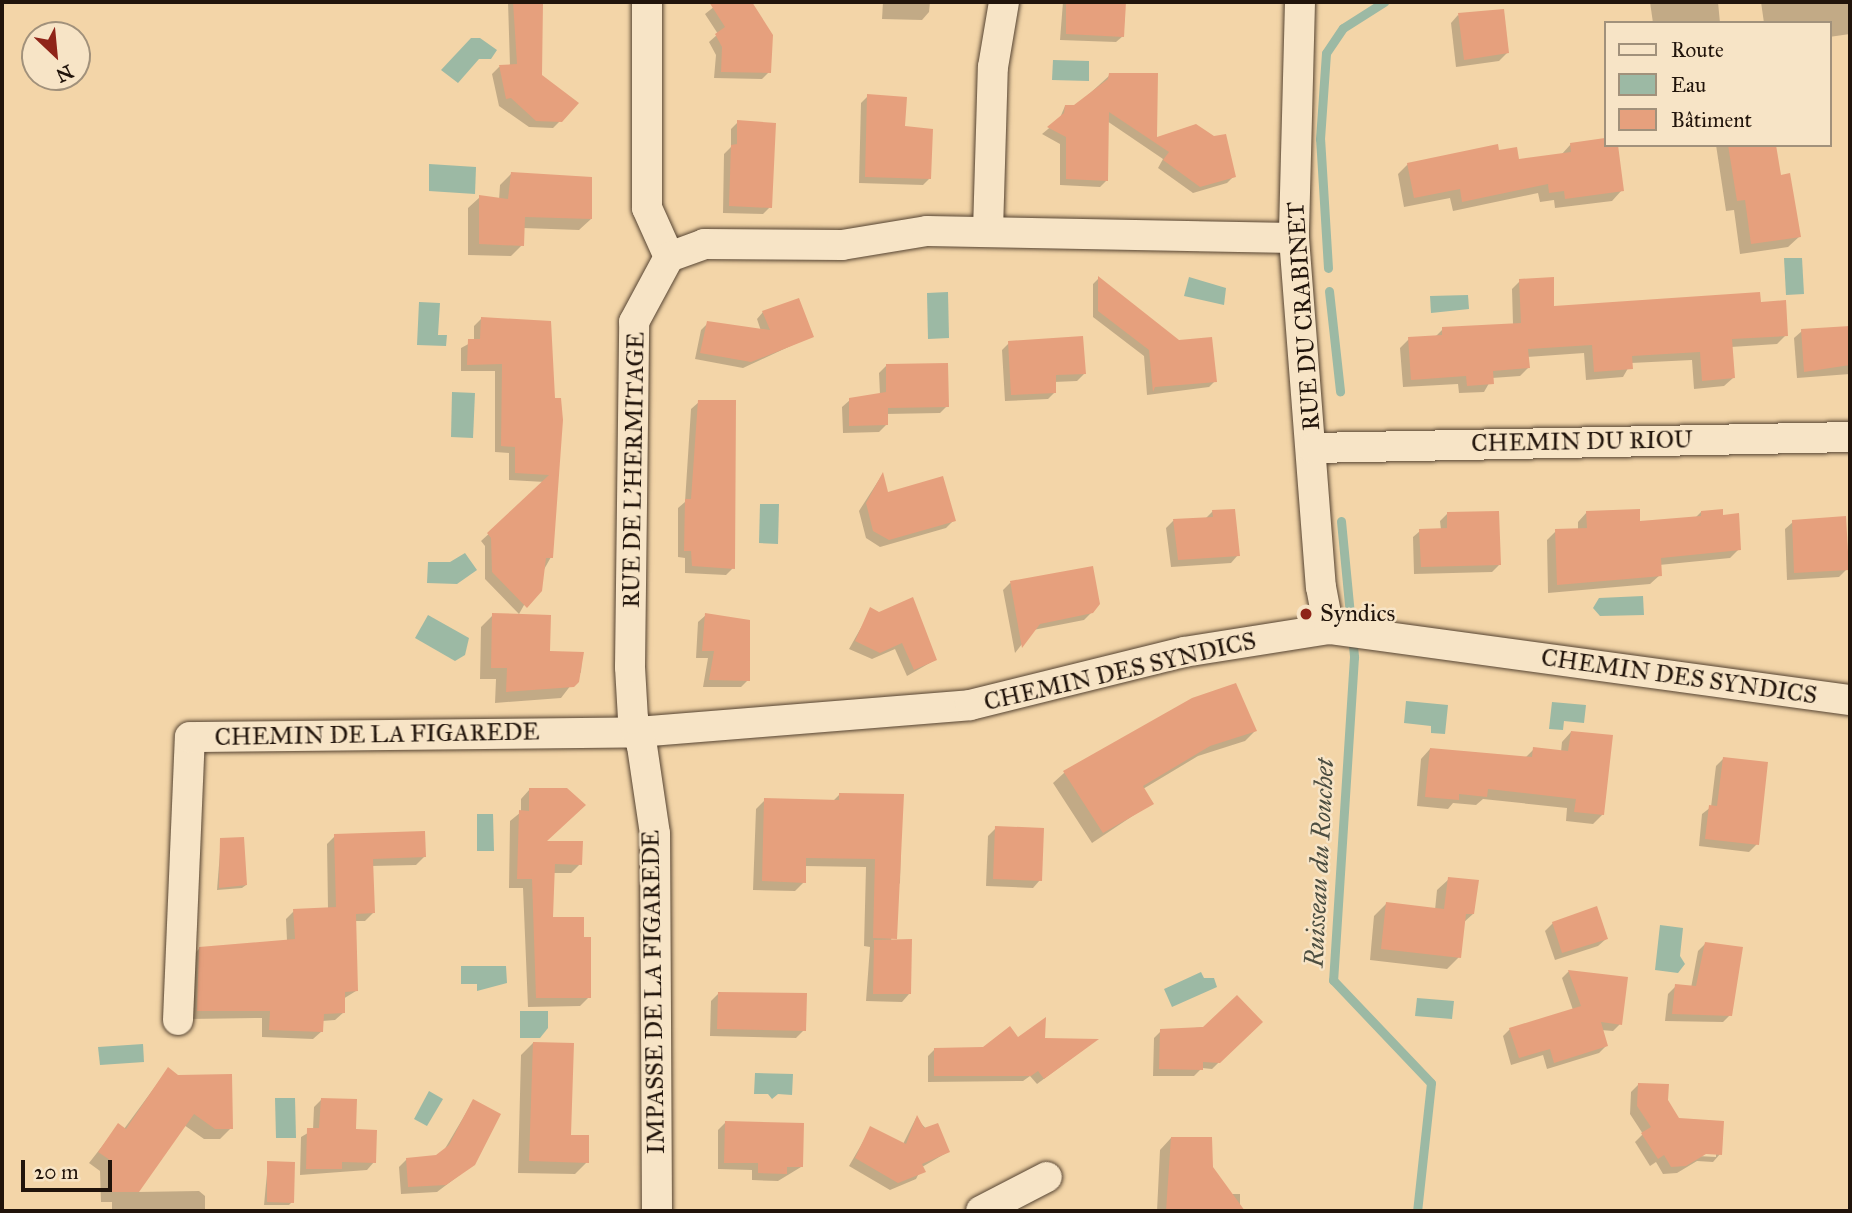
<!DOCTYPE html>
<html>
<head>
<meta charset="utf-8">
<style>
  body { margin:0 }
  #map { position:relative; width:1852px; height:1213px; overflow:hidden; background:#f3d5a8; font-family:"IM FELL Great Primer",serif }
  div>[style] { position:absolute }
  .water>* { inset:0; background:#9cb9a4 }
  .shadow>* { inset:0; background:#0003 }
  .stream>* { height:9px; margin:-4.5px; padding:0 4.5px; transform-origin:4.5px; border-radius:4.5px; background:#9cb9a4 }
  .building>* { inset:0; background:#e6a07d }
  .roads { filter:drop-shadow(0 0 2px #564432) drop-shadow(0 0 2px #564432) }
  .street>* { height:30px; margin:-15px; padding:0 15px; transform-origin:15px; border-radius:15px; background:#f7e4c6 }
  .dots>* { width:19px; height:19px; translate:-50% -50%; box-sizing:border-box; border:4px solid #f7e4c6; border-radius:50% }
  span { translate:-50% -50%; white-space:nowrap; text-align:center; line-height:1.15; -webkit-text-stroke:5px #f7e4c6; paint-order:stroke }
  .street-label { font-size:24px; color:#21140b }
  .poi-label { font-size:24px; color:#21140b }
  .left { translate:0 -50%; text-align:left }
  .water-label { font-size:26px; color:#4c4e41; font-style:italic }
  .frame { position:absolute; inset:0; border:4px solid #21140b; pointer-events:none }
  .legend { position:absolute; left:1604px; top:21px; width:228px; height:126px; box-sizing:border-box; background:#f7e4c6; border:2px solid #a1917b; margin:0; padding:9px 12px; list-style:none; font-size:21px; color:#21140b }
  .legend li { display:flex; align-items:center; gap:14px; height:35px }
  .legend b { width:35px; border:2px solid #a1917b }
  .north { position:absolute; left:21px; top:21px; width:70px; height:70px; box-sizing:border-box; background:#f7e4c6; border:2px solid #a1917b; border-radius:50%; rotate:154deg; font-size:19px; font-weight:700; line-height:28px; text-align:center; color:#21140b }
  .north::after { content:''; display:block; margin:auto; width:24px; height:32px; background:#8f2418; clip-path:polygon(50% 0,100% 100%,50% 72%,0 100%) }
  .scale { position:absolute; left:21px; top:1160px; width:91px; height:32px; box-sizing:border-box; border:4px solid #21140b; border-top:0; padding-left:9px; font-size:21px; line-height:24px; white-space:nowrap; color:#21140b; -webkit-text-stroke:5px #f7e4c6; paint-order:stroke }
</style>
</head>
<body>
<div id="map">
  <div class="water">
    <div style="clip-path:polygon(471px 38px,480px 38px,497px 50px,491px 59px,479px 59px,458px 83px,441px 70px)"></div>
    <div style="clip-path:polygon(1053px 60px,1089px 61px,1089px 81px,1052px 80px)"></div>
    <div style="clip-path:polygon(429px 164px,476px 167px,475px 194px,429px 191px)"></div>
    <div style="clip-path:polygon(1784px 258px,1802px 258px,1804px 294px,1786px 295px)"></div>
    <div style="clip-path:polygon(1189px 277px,1226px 288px,1224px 305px,1184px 296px)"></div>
    <div style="clip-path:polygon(948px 292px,949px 338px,928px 339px,927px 293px)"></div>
    <div style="clip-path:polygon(1468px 295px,1469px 309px,1431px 313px,1430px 296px)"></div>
    <div style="clip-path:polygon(419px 302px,440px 303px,438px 335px,447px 335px,446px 346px,417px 345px)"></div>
    <div style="clip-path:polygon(452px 392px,475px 393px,473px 438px,451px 437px)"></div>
    <div style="clip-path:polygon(760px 504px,779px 504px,778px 544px,759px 543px)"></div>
    <div style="clip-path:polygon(465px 553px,477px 570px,457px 584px,427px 583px,428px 562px,450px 562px)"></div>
    <div style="clip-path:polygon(1643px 596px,1644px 615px,1600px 616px,1593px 608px,1599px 598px)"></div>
    <div style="clip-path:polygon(428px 615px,469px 638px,465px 655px,455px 661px,415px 638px)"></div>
    <div style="clip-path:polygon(1406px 701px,1448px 705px,1445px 734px,1431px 733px,1431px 726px,1404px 723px)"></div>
    <div style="clip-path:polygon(1552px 702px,1586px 705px,1584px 723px,1564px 721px,1563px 730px,1549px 729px)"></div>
    <div style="clip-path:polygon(477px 814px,493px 814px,494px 851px,477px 851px)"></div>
    <div style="clip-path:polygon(1660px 925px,1683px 928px,1680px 956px,1685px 964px,1678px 973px,1655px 970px)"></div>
    <div style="clip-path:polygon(461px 966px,506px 966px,507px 983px,477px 991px,477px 984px,461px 984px)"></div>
    <div style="clip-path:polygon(1201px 972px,1204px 978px,1214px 978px,1217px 987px,1172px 1007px,1164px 989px)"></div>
    <div style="clip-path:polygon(1417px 998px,1454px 1001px,1452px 1019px,1415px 1016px)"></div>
    <div style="clip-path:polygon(520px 1011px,548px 1011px,548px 1028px,540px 1038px,520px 1038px)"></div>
    <div style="clip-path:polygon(143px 1044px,144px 1062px,100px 1065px,98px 1047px)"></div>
    <div style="clip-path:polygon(755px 1073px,793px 1074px,792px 1095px,778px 1094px,772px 1099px,768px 1094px,754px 1094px)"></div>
    <div style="clip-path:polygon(429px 1091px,443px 1099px,427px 1126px,414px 1119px)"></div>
    <div style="clip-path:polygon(275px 1098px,295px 1098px,296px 1138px,276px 1138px)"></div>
  </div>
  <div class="shadow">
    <div style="clip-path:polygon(508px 2px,541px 2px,540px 76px,560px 121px,553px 128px,529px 127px,499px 106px,492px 74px,499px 67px,510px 66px)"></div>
    <div style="clip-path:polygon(720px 2px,750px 2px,771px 36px,769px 72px,762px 79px,714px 78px,716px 55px,709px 42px,718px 34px,705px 14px)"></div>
    <div style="clip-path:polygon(883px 2px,930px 2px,929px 12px,922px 20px,882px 19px)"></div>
    <div style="clip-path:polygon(1063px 2px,1124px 2px,1123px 36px,1116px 42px,1060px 40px)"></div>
    <div style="clip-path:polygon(1650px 2px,1718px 2px,1720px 23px,1653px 23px)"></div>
    <div style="clip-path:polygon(1761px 2px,1850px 2px,1850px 34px,1829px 37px,1829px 23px,1764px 23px)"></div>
    <div style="clip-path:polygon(1458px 15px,1507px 53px,1499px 61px,1456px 67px,1451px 23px)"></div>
    <div style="clip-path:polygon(1110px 75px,1156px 140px,1234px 176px,1227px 183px,1193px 193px,1158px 168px,1163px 159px,1107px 121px,1107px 180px,1100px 187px,1060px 185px,1060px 144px,1042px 134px,1059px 120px,1065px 106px,1075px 107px)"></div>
    <div style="clip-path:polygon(868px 96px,903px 127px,930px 178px,923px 185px,859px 183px,861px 103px)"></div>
    <div style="clip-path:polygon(738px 122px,770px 207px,763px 214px,723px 213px,724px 154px,731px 147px,731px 129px)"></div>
    <div style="clip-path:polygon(1605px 140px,1622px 190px,1612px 201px,1555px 208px,1554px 200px,1540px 202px,1538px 193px,1453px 211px,1450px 198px,1404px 207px,1398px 174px,1408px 164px,1497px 153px,1518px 161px,1561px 155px,1571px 144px)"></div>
    <div style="clip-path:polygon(1716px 145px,1775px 145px,1779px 177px,1800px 236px,1788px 247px,1740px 254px,1734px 210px,1726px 211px)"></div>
    <div style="clip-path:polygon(512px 173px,591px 219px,579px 230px,523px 228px,522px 245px,511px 256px,468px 255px,468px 208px,480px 197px,499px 200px,500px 185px)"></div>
    <div style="clip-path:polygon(1098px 279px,1215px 381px,1209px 387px,1147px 395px,1144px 356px,1093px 317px,1093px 284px)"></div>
    <div style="clip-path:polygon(1520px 281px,1552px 307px,1759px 304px,1786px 335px,1777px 344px,1731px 347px,1733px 378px,1724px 386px,1694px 389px,1692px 360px,1631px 363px,1623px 377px,1586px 380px,1584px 353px,1527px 357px,1528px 368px,1520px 376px,1492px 378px,1484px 392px,1459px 393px,1458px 384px,1403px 387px,1400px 348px,1409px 339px,1434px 338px,1443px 329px,1513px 325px,1512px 289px)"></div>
    <div style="clip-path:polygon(763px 312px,812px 336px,743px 368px,695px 359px,701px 330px,708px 323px,761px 331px,757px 319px)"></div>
    <div style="clip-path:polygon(481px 319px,549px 323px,551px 557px,519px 614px,485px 579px,485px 546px,481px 541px,545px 482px,509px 480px,509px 453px,495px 452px,495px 371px,461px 371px,461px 348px,474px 341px,474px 326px)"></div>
    <div style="clip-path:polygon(1850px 328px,1850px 374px,1797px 378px,1794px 338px,1802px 331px)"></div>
    <div style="clip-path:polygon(1009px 343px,1084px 374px,1077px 381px,1054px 382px,1055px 392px,1048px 399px,1005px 401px,1002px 350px)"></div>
    <div style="clip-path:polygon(887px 365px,947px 406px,940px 413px,886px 414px,886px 425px,879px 432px,843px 433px,842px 407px,850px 400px,880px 395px,879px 373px)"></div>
    <div style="clip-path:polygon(699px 402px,733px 568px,726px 575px,685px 573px,685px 558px,678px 557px,678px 508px,685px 502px,691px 409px)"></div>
    <div style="clip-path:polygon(882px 475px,887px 494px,954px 520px,946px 528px,880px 547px,866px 538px,859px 511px)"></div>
    <div style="clip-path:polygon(1213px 511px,1238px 555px,1231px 563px,1171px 567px,1166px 528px,1173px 521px,1205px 519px)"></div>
    <div style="clip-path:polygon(1587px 512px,1638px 523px,1695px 518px,1701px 512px,1722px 517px,1739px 549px,1730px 558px,1659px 565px,1660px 575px,1650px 584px,1548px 593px,1547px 540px,1556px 531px,1578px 530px,1578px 522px)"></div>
    <div style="clip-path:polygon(1447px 514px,1499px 565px,1492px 572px,1414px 574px,1413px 537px,1420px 531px,1441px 530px,1440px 521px)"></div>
    <div style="clip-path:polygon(1793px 522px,1847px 569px,1839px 577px,1787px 580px,1785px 529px)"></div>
    <div style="clip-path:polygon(1010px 583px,1092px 612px,1084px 620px,1033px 630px,1015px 653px,1003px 590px)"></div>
    <div style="clip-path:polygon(871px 610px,879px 614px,935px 660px,907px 676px,895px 649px,872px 659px,849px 649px)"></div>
    <div style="clip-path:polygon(493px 615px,549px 653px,582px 654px,581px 672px,561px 698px,495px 703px,496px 679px,480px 679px,481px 627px)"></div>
    <div style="clip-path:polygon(706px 615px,748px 680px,741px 687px,703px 687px,708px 658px,696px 658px,698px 622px)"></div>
    <div style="clip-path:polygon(1193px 700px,1255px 731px,1245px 741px,1198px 756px,1143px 789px,1152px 803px,1092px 843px,1053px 783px,1064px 773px)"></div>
    <div style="clip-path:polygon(1571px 732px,1603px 814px,1593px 824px,1566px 821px,1567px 808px,1483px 799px,1476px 805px,1453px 803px,1448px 809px,1417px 806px,1421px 759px,1430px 749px,1525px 758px,1534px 749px,1561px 752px,1562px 742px)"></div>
    <div style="clip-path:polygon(1723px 759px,1757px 844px,1749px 852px,1699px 846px,1702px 814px,1711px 807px,1716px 766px)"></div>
    <div style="clip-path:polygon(530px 789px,544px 842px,580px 864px,571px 873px,553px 873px,551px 919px,583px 939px,589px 997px,580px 1006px,528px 1007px,523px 888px,509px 888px,510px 821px,521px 812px,521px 799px)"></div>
    <div style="clip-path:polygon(840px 794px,902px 795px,900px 883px,896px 887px,891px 942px,909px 994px,902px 1002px,866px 1001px,870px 947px,864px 946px,866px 867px,804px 866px,804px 882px,795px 891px,753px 890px,756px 809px,765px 800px,833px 801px)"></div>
    <div style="clip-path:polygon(996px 828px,1040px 880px,1033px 888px,986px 886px,988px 836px)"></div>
    <div style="clip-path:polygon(335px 836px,424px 857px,416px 865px,371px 866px,373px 913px,365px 921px,354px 921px,356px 991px,343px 999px,344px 1012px,335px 1020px,322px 1021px,322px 1031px,313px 1039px,262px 1037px,262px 1018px,189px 1019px,191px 957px,199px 949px,287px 941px,286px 919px,294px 911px,328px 909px,327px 844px)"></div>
    <div style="clip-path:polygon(221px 840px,246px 885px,242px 888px,217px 890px)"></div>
    <div style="clip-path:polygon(1449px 879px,1473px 914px,1463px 923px,1459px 957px,1447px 969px,1370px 960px,1374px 916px,1386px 904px,1435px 910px,1437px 890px)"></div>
    <div style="clip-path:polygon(1553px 923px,1606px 939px,1598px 946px,1555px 960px,1545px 931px)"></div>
    <div style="clip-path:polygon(1705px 944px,1742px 949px,1730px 1015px,1723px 1022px,1665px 1021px,1668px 994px,1676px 986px,1691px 988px,1698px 951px)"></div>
    <div style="clip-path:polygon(1569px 971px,1620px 1024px,1613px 1031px,1601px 1030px,1606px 1046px,1599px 1053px,1547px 1069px,1543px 1055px,1511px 1065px,1503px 1036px,1510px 1029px,1573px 1010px,1562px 978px)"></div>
    <div style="clip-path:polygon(719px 993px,804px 1030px,796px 1038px,710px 1036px,711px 1001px)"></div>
    <div style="clip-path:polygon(1260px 1022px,1212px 1069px,1202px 1068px,1194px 1076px,1153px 1076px,1154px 1038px,1161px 1031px)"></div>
    <div style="clip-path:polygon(1018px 1040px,1095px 1041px,1037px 1084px,1030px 1076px,1023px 1081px,928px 1082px,928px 1056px,934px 1050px,983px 1049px)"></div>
    <div style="clip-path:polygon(533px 1043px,570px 1137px,587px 1162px,575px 1174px,518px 1173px,521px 1055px)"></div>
    <div style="clip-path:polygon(168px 1069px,231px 1128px,220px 1139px,204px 1139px,184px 1125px,137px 1192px,199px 1191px,205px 1196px,205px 1211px,112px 1211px,112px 1202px,101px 1202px,100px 1171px,89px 1163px,118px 1126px,124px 1129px)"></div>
    <div style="clip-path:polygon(evenodd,1639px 1084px,1666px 1101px,1678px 1120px,1720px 1154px,1713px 1162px,1697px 1161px,1677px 1173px,1663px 1174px,1656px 1162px,1650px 1166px,1635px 1142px,1643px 1134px,1630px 1114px,1631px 1092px,1639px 1084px,1698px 1152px,1716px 1153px,1716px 1157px,1698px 1156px,1698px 1152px)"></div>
    <div style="clip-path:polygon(321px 1100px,355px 1131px,374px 1162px,367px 1170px,300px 1175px,301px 1137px,313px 1130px,314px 1107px)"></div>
    <div style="clip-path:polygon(473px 1101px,474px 1164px,437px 1192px,401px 1194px,399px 1167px,407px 1159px,437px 1157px,443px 1152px)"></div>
    <div style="clip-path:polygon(916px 1118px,948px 1152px,922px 1167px,916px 1179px,890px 1190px,849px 1166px,871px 1128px,903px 1144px)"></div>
    <div style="clip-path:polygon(726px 1122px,801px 1167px,778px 1181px,752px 1180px,752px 1170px,718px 1169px,718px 1130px)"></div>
    <div style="clip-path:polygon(1171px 1138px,1211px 1168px,1230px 1194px,1240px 1194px,1240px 1211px,1157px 1211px,1160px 1150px)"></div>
    <div style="clip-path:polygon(268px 1163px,292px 1202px,289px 1205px,264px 1205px)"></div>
  </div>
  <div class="stream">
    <div style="left:1328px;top:268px;width:129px;rotate:-93.5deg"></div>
    <div style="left:1320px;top:139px;width:86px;rotate:-86deg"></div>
    <div style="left:1326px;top:53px;width:30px;rotate:-56deg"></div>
    <div style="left:1343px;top:28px;width:49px;rotate:-32.4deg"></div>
    <div style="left:1329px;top:291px;width:101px;rotate:83.7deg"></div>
    <div style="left:1341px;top:521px;width:137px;rotate:84.5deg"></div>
    <div style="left:1354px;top:657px;width:324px;rotate:93.7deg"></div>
    <div style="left:1333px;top:980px;width:142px;rotate:46.4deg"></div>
    <div style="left:1431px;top:1083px;width:129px;rotate:96.2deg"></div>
  </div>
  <div class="building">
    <div style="clip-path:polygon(513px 2px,543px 2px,542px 75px,579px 103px,562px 122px,536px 121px,511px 98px,506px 99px,499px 65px,517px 64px)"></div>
    <div style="clip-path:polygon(709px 2px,752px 2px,773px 35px,771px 73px,721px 72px,722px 47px,715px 34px,725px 27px)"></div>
    <div style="clip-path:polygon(1066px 2px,1126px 2px,1124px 37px,1066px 34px)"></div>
    <div style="clip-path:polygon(1504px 9px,1509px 53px,1464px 60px,1458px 13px)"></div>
    <div style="clip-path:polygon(1109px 73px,1158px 73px,1157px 137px,1196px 124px,1214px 136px,1226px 134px,1236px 177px,1200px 187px,1163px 160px,1169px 152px,1109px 112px,1108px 181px,1066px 179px,1066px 137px,1047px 127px,1064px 113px,1065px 105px,1074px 105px,1108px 79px)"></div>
    <div style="clip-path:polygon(867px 94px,907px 97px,905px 126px,933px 129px,931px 179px,865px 177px)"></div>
    <div style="clip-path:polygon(737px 120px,776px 123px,772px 208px,729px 206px,731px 145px,737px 144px)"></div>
    <div style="clip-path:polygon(1605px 138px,1605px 145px,1618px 145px,1624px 191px,1565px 199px,1564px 191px,1549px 193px,1548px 184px,1462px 202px,1460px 189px,1414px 198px,1407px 163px,1498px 144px,1499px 150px,1517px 147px,1519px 159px,1571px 152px,1570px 143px)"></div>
    <div style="clip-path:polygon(1728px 145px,1776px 145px,1781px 175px,1790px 173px,1801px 237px,1751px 244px,1745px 200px,1737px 201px)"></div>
    <div style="clip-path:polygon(511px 172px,592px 177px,592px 219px,525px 217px,524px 246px,479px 244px,479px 195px,508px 199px)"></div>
    <div style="clip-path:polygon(1098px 276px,1179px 340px,1212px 337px,1217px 382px,1155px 387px,1153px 392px,1149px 350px,1098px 311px)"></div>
    <div style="clip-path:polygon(1554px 277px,1554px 306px,1760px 292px,1761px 302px,1786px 300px,1788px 336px,1732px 339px,1735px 378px,1702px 381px,1700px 352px,1632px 356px,1633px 369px,1594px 372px,1592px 345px,1528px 349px,1530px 368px,1493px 371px,1494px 384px,1467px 386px,1466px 376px,1411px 380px,1408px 337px,1442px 335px,1442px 327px,1521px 323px,1519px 279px)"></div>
    <div style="clip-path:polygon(799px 298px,814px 337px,751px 362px,700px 353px,707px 321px,770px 330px,762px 311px)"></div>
    <div style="clip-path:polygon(481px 317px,551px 321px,555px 398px,561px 398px,563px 420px,553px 558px,546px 558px,542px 591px,527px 608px,492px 572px,491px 538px,487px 533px,549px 475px,515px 473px,515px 447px,501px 446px,502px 364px,467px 365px,468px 339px,480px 339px)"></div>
    <div style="clip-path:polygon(1850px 326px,1850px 365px,1804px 372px,1801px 329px)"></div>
    <div style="clip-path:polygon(1083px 336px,1086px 374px,1056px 375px,1056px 393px,1011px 395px,1008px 341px)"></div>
    <div style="clip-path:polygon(948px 363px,949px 407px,888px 408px,888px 425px,849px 426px,849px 398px,886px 392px,886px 364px)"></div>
    <div style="clip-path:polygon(698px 400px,736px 400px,735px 569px,692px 566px,691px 551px,684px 551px,685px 499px,691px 499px)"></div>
    <div style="clip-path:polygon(883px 472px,888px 492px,943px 476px,956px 521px,889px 540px,873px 531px,866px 503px)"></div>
    <div style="clip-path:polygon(1235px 509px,1240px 556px,1178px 560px,1173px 519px,1213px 517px,1212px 510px)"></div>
    <div style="clip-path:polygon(1640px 509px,1640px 521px,1701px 516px,1701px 511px,1723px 509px,1723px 515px,1739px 513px,1741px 550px,1661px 558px,1662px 576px,1557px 585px,1555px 529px,1587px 528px,1586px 511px)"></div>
    <div style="clip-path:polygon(1499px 511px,1501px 565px,1421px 567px,1419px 529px,1447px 528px,1447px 512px)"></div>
    <div style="clip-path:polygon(1846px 516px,1849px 570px,1794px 573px,1792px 520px)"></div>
    <div style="clip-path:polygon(1093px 566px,1100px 604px,1093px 613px,1040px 624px,1022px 648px,1010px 581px)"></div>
    <div style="clip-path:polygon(913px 597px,937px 660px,914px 670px,902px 643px,880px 653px,855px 641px,870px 607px,879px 612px)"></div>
    <div style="clip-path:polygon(492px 613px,551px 615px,550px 651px,584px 652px,579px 682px,574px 687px,506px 692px,507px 668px,491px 668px)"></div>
    <div style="clip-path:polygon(705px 613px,750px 620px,750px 681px,709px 680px,714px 651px,702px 651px)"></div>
    <div style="clip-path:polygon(1236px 683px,1257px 731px,1210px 746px,1143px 786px,1154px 804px,1103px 833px,1063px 771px,1192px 698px)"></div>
    <div style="clip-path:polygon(1571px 731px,1613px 735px,1604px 815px,1574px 812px,1576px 799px,1488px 789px,1487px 797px,1459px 794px,1459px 800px,1425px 797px,1430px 748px,1532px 757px,1533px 747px,1568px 751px)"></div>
    <div style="clip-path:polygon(1723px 757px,1768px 762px,1759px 845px,1705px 839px,1709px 805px,1717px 806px)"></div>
    <div style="clip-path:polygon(529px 788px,567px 788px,586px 805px,547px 841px,583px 841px,582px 865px,555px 864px,553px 917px,584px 917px,584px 937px,591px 937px,591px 998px,536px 998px,532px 879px,517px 879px,519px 810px,529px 811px)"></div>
    <div style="clip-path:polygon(839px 793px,904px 794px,897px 939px,873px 938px,875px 859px,806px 858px,806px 883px,762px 881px,764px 798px,839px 800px)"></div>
    <div style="clip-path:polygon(995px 826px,1044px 828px,1042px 881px,993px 879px)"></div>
    <div style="clip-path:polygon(425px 831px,426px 857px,373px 859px,375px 913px,356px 914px,358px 991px,345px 992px,345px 1013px,324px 1014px,323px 1032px,269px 1030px,270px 1011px,197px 1011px,199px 947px,295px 939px,293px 909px,336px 907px,334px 834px)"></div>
    <div style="clip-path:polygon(244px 837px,247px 885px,219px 888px,220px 838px)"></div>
    <div style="clip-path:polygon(1448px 877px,1479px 880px,1474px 914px,1466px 914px,1461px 958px,1381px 949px,1386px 902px,1444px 909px)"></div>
    <div style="clip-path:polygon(1597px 906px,1608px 939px,1562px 953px,1552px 922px)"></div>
    <div style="clip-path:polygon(912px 939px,911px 994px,873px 994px,874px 940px)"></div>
    <div style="clip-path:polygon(1705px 942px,1743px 947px,1732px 1016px,1672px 1014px,1675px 984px,1696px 986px)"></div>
    <div style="clip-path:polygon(1568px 970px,1628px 977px,1622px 1025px,1601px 1022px,1608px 1046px,1554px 1063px,1550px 1049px,1519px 1058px,1509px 1028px,1581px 1006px)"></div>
    <div style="clip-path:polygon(718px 992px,807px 993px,806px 1031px,717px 1029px)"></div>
    <div style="clip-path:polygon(1237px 995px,1263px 1022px,1220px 1063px,1203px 1062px,1203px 1070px,1159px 1069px,1160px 1029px,1203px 1027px)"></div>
    <div style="clip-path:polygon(1046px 1017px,1045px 1038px,1099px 1039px,1044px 1079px,1038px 1071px,1031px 1076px,934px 1076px,934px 1048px,983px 1047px,1010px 1026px,1018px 1037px)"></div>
    <div style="clip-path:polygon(533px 1042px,574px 1043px,571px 1135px,589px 1135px,589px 1163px,529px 1161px)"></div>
    <div style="clip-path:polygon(168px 1067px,178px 1075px,232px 1074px,233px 1129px,215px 1129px,194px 1114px,139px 1192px,111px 1192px,110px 1160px,98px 1152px,118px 1123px,126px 1129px)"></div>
    <div style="clip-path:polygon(1638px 1083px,1669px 1084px,1668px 1100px,1679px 1118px,1724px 1121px,1722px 1155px,1706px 1154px,1686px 1166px,1671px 1167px,1664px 1155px,1658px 1159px,1641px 1133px,1651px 1127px,1637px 1106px)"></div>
    <div style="clip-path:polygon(321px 1098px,357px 1099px,356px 1129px,377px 1130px,376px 1163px,342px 1162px,342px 1169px,306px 1169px,307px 1128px,319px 1128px)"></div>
    <div style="clip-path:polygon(473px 1099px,501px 1114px,475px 1165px,446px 1185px,408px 1187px,406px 1158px,436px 1155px,449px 1145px)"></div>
    <div style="clip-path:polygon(917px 1115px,924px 1128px,938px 1123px,950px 1152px,922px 1164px,926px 1172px,898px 1183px,855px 1158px,870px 1126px,906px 1144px)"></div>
    <div style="clip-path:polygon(725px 1121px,804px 1123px,803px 1167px,787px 1167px,787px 1174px,758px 1173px,758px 1163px,724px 1163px)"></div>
    <div style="clip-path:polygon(1171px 1137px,1212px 1137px,1213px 1167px,1245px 1211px,1166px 1211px)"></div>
    <div style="clip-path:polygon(267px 1161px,295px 1162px,294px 1203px,267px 1202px)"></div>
  </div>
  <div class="roads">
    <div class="street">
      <div style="left:647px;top:2px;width:206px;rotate:90deg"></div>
      <div style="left:647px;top:208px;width:54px;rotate:65.8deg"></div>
      <div style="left:1300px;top:2px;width:236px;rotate:91.5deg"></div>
      <div style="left:1294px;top:238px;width:350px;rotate:85.6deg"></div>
      <div style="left:1321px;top:587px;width:43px;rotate:79.2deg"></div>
      <div style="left:988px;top:231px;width:164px;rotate:-88.3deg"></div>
      <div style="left:993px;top:67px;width:66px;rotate:-80.4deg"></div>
      <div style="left:1313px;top:448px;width:537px;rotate:-1.17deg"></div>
      <div style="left:178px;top:1020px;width:283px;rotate:-87.6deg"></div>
      <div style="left:190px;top:737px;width:447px;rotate:-0.6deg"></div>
      <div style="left:637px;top:732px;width:334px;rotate:-4.6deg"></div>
      <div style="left:970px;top:705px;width:220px;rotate:-13.9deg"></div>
      <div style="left:1184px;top:652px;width:147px;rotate:-9deg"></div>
      <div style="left:1329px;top:629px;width:526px;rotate:7.76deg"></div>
      <div style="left:657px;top:1211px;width:377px;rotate:-90.3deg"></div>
      <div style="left:655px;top:834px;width:89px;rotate:-98.4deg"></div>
      <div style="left:642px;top:746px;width:28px;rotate:-108deg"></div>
      <div style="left:633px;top:719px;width:52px;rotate:-93.3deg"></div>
      <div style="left:630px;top:667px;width:345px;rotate:-89.3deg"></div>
      <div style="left:634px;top:322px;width:74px;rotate:-61.7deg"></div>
      <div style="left:669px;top:257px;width:37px;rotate:-20deg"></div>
      <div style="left:704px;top:244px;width:138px;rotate:0.4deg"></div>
      <div style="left:842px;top:245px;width:86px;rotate:-9.4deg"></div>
      <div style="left:927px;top:231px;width:367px;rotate:1.1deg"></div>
      <div style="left:981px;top:1211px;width:74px;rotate:-27.3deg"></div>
    </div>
  </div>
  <div class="dots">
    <div style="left:1306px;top:614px;background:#8f2418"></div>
  </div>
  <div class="street-label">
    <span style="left:1304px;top:316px;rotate:-94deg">RUE DU CRABINET</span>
    <span style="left:1582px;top:442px;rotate:-1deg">CHEMIN DU RIOU</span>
    <span style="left:634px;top:470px;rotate:-89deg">RUE DE L'HERMITAGE</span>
    <span style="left:1120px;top:672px;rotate:-13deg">CHEMIN DES SYNDICS</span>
    <span style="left:1679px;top:677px;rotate:8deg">CHEMIN DES SYNDICS</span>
    <span style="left:377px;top:735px;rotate:-1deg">CHEMIN DE LA FIGAREDE</span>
    <span style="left:654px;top:992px;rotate:-91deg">IMPASSE DE LA FIGAREDE</span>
  </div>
  <div class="poi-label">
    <span class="left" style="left:1320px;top:614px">Syndics</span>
  </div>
  <div class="water-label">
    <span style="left:1320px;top:863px;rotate:-87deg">Ruisseau du Rouchet</span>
  </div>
  <div class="frame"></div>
  <ul class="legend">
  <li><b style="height:9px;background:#f7e4c6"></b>Route</li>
  <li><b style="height:19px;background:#9cb9a4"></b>Eau</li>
  <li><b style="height:19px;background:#e6a07d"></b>Bâtiment</li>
  </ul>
  <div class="north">N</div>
  <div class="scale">20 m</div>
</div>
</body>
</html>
